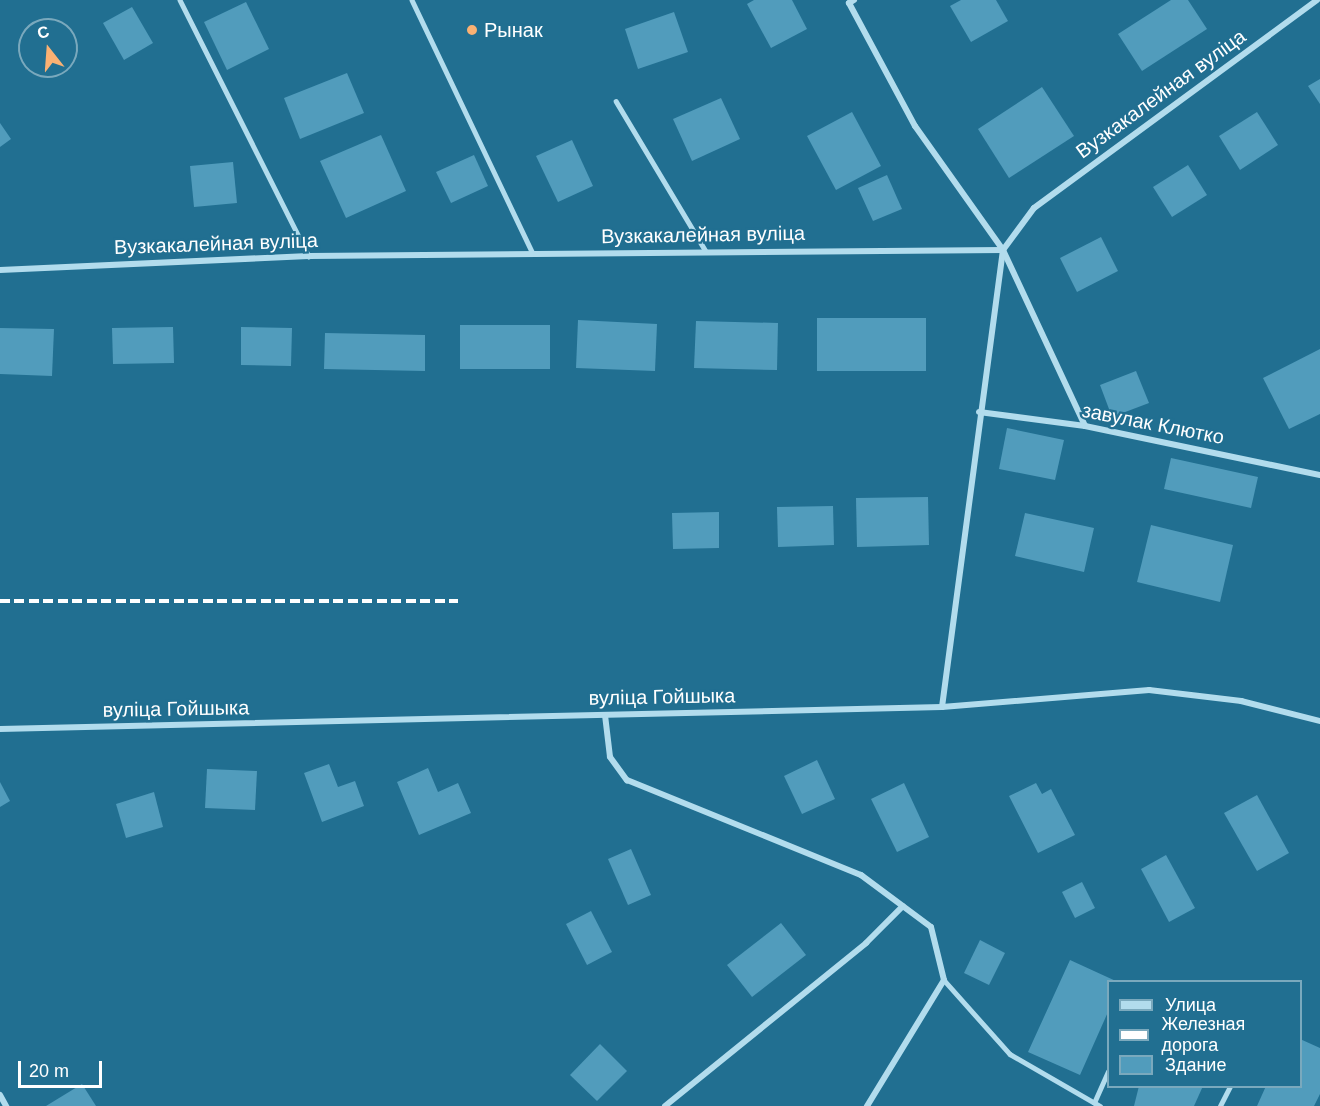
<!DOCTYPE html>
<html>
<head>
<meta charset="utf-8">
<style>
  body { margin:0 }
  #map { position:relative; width:1320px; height:1106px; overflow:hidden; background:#216f91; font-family:Arial,sans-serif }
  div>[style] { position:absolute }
  .building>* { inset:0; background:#519cbc }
  .lane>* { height:4.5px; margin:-2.25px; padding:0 2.25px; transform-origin:2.25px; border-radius:2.25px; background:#b2dced }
  .street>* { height:6px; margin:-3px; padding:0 3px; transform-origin:3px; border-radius:3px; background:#b2dced }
  .rail>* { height:4.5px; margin-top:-2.25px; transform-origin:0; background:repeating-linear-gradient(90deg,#fff 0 10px,transparent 0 14.5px) }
  .dots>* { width:16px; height:16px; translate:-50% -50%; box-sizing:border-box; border:3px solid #216f91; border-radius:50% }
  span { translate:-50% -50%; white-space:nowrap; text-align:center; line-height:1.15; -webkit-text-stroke:4.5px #216f91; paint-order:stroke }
  .poi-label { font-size:20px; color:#fff }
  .left { translate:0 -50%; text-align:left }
  .street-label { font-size:20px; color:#fff }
  .legend { position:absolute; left:1107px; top:980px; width:195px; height:108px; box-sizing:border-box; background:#216f91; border:2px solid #7aa9bd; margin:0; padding:8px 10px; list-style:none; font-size:18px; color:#fff }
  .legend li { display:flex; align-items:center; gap:12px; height:30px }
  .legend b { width:30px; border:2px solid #7aa9bd }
  .north { position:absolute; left:18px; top:18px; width:60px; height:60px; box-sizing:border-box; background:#216f91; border:2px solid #7aa9bd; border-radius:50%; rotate:343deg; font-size:16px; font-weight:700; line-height:24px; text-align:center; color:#fff }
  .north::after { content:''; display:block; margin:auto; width:21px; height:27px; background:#fab173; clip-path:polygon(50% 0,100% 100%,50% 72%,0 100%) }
  .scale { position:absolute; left:18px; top:1061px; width:84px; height:27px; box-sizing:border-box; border:3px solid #fff; border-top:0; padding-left:8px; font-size:18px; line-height:21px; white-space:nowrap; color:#fff; -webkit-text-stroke:4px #216f91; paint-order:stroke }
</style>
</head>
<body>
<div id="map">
  <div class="building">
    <div style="clip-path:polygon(754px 0,792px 0,807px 29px,771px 48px,747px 4px)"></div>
    <div style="clip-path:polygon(961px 0,996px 0,1008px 21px,971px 42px,950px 6px)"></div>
    <div style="clip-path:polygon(1171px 0,1188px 0,1207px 29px,1142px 71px,1118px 34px)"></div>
    <div style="clip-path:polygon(246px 2px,269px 49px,227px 70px,204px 22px)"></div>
    <div style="clip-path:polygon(132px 7px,153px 43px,124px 60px,103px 23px)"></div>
    <div style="clip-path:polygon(674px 12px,688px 52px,638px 69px,625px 29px)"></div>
    <div style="clip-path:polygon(347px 73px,364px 113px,300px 139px,284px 98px)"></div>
    <div style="clip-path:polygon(1320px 79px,1320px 104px,1308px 86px)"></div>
    <div style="clip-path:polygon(1042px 87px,1074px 136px,1009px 178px,978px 129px)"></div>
    <div style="clip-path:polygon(721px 98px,740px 139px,692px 161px,673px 119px)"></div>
    <div style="clip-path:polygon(852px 112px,881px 166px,836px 190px,807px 136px)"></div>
    <div style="clip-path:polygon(1257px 112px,1278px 145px,1240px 170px,1219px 136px)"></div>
    <div style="clip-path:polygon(0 123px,11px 139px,0 147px)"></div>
    <div style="clip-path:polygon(381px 135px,406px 191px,346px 218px,320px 161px)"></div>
    <div style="clip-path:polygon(572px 140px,593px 186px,558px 202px,536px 156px)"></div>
    <div style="clip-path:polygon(474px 155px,488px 186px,451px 203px,436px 172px)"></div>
    <div style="clip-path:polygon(233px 162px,237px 203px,194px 207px,190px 166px)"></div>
    <div style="clip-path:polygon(1188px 165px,1207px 195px,1172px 217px,1153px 187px)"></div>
    <div style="clip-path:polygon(887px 175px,902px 209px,873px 221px,858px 188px)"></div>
    <div style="clip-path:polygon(1101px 237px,1118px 271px,1077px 292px,1060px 258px)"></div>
    <div style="clip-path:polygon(817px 318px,926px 318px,926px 371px,817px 371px)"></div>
    <div style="clip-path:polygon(578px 320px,657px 324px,655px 371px,576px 368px)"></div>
    <div style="clip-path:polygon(696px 321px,778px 323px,777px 370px,694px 368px)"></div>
    <div style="clip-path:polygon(460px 325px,550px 325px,550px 369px,460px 369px)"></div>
    <div style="clip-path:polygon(173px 327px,174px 363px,113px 364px,112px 328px)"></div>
    <div style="clip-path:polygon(241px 327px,292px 328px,291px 366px,241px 365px)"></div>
    <div style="clip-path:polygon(0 328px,54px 329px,52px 376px,0 374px)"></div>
    <div style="clip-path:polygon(325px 333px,425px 335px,425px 371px,324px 369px)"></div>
    <div style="clip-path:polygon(1320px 349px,1320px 414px,1289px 429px,1263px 378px)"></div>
    <div style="clip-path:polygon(1136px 371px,1149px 403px,1112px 417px,1100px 385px)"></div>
    <div style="clip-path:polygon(1007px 428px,1064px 440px,1055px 480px,999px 469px)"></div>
    <div style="clip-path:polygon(1171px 458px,1258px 477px,1251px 508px,1164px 489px)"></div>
    <div style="clip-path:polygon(928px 497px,929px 545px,857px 547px,856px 498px)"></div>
    <div style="clip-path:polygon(833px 506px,834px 545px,778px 547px,777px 507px)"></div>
    <div style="clip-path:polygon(719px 512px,719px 548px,673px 549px,672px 513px)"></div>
    <div style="clip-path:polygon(1025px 513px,1094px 528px,1084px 572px,1015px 556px)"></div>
    <div style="clip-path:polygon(1151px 525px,1233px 545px,1220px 602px,1137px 582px)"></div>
    <div style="clip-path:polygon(817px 760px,835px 799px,802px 814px,784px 776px)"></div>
    <div style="clip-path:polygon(329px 764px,338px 787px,355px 781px,364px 806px,322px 822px,304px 773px)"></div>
    <div style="clip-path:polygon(428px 768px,438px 792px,458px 783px,471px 813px,419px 835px,397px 782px)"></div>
    <div style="clip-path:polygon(207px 769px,257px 771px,255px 810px,205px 808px)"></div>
    <div style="clip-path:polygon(0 782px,10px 801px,0 807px)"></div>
    <div style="clip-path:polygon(904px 783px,929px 837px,897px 852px,871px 799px)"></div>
    <div style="clip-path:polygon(1036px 783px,1042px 794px,1051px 789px,1075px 835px,1038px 853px,1009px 796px)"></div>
    <div style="clip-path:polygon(154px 792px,163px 827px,126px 838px,116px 804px)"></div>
    <div style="clip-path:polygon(1257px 795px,1289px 853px,1257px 871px,1224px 813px)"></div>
    <div style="clip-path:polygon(631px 849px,651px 895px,628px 905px,608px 859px)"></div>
    <div style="clip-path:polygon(1166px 855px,1195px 908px,1169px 922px,1141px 869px)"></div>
    <div style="clip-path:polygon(1082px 882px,1095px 908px,1075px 918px,1062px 892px)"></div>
    <div style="clip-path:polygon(591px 911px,612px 952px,587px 965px,566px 924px)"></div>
    <div style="clip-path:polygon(781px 923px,806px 955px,752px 997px,727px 965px)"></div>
    <div style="clip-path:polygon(980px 940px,1005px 953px,989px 985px,964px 973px)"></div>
    <div style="clip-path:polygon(1070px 960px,1118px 982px,1108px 982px,1108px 1012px,1080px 1075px,1028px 1052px)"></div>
    <div style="clip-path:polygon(1300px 1039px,1320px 1048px,1320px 1094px,1314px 1106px,1257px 1106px,1266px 1086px,1300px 1086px)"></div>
    <div style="clip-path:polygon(600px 1044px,627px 1071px,597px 1101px,570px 1075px)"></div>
    <div style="clip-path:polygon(82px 1084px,96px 1106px,46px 1106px)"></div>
    <div style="clip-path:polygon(1139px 1086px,1203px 1086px,1194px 1106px,1134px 1106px)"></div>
  </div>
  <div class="lane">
    <div style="left:180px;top:0;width:287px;rotate:63.3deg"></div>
    <div style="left:412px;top:0;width:281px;rotate:64.5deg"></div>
    <div style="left:616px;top:101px;width:174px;rotate:59.1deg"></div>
    <div style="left:944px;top:980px;width:99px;rotate:48.3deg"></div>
    <div style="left:1010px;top:1054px;width:104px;rotate:30deg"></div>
    <div style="left:1094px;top:1103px;width:34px;rotate:-66deg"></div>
    <div style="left:1220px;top:1106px;width:22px;rotate:-63deg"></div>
  </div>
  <div class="street">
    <div style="left:854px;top:0;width:6px;rotate:149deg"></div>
    <div style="left:849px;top:3px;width:140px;rotate:61.8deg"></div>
    <div style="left:915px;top:126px;width:152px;rotate:54.6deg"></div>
    <div style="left:1003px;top:250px;width:194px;rotate:65deg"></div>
    <div style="left:0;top:270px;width:309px;rotate:-2.6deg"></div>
    <div style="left:309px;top:256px;width:694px;rotate:-0.5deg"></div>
    <div style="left:979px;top:412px;width:107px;rotate:7.5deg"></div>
    <div style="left:1085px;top:426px;width:240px;rotate:11.8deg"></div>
    <div style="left:942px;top:707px;width:461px;rotate:-82.4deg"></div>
    <div style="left:1003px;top:250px;width:52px;rotate:-53.6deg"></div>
    <div style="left:1034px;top:208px;width:351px;rotate:-36.3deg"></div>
    <div style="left:605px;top:715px;width:42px;rotate:83.2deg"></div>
    <div style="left:610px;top:757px;width:29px;rotate:54deg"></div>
    <div style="left:627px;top:780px;width:253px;rotate:22.1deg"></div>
    <div style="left:861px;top:875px;width:87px;rotate:36.6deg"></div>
    <div style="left:931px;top:927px;width:55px;rotate:76.2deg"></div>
    <div style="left:944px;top:980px;width:148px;rotate:121.4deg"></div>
    <div style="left:0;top:729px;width:942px;rotate:-1.34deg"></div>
    <div style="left:942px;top:707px;width:208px;rotate:-4.7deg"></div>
    <div style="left:1149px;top:690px;width:93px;rotate:6.8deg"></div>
    <div style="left:1241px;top:701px;width:81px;rotate:14.2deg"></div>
    <div style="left:0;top:1095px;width:13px;rotate:61deg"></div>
    <div style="left:665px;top:1106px;width:259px;rotate:-39deg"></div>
    <div style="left:866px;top:943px;width:52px;rotate:-45deg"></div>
  </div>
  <div class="rail">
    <div style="left:0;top:601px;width:458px"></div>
  </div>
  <div class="dots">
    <div style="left:472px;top:30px;background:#fab173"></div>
  </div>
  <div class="poi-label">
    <span class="left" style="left:484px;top:30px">Рынак</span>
  </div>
  <div class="street-label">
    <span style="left:1161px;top:94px;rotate:-36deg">Вузкакалейная вуліца</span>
    <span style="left:703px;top:235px;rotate:-1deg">Вузкакалейная вуліца</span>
    <span style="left:216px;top:244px;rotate:-2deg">Вузкакалейная вуліца</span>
    <span style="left:1153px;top:424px;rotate:11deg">завулак Клютко</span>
    <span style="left:662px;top:697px;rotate:-1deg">вуліца Гойшыка</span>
    <span style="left:176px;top:709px;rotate:-1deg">вуліца Гойшыка</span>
  </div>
  <ul class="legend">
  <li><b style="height:8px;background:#b2dced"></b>Улица</li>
  <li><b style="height:8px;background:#fff"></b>Железная дорога</li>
  <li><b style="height:16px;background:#519cbc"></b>Здание</li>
  </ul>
  <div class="north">С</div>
  <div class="scale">20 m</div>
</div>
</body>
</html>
